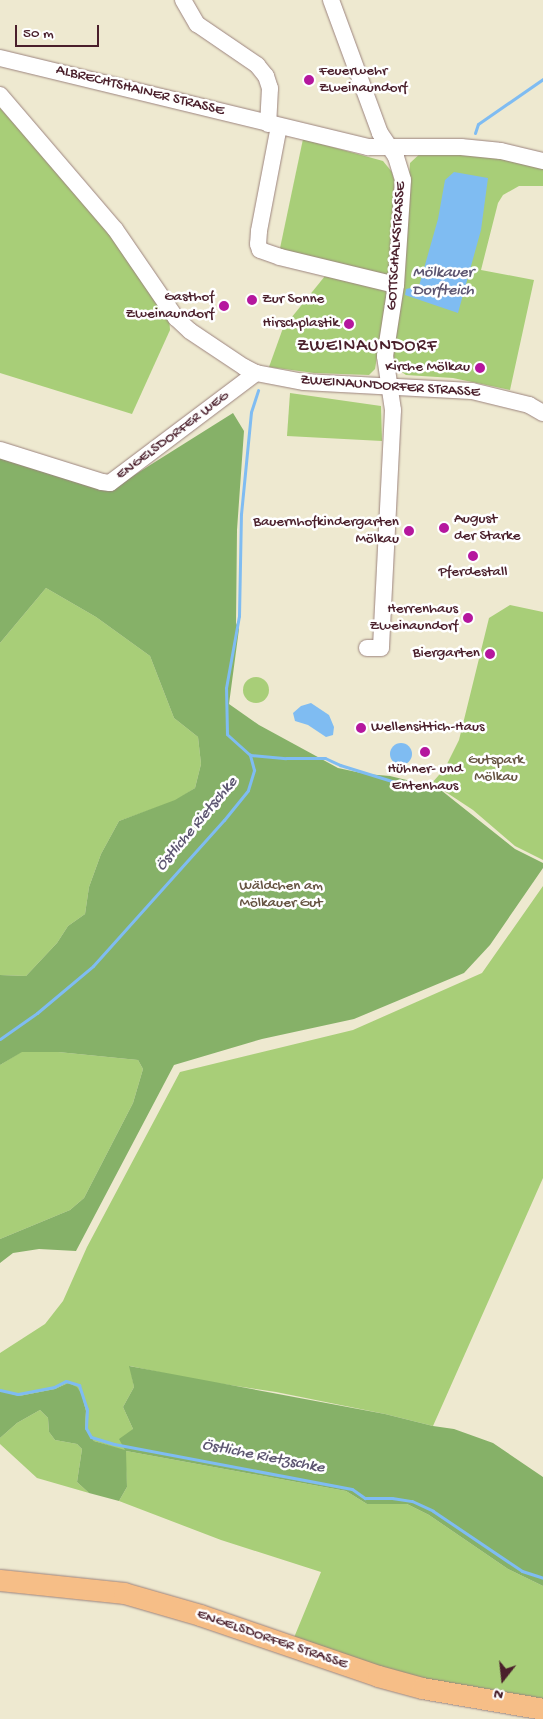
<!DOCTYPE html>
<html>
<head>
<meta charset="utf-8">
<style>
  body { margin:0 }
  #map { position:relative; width:543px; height:1719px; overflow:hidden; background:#eee9d0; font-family:"Gochi Hand",sans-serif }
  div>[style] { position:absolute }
  .green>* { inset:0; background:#a8ce78 }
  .round { border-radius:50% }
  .forest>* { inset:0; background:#86b168 }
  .water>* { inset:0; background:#7fbcf2 }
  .stream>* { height:3px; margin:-1.5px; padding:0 1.5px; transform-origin:1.5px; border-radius:1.5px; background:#7fbcf2 }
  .roads { filter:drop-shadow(0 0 1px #9c847e) drop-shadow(0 0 1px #9c847e) }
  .minor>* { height:16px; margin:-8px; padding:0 8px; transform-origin:8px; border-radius:8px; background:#fff }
  .major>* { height:21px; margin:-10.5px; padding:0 10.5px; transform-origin:10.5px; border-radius:10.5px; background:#f6be87 }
  .dots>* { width:14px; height:14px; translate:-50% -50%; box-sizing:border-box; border:2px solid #fff; border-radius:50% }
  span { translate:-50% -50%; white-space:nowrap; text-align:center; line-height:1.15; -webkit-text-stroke:5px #fff; paint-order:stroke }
  .poi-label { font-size:15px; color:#4a1f2b }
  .left { translate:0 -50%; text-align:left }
  .right { translate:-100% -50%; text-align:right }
  .street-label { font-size:15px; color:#4a1f2b }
  .park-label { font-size:15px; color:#665442 }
  .water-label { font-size:16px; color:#5d5671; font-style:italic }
  .quarter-label { font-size:18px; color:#4a1f2b; letter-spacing:1px }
  .north { position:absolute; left:478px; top:1654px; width:50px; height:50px; -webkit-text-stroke:4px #fff; paint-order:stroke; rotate:196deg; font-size:14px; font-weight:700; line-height:20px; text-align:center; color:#4a1f2b }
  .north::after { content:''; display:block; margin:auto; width:18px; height:22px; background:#4a1f2b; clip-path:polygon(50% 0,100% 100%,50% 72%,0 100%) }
  .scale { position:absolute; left:15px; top:25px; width:84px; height:22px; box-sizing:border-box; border:2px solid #4a1f2b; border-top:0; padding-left:6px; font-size:15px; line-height:18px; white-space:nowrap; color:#4a1f2b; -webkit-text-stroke:4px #fff; paint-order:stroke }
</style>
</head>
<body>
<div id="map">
  <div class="green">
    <div style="clip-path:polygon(0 108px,113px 232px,169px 317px,170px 330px,132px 414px,0 373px)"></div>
    <div style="clip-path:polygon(303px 139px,383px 161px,392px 172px,396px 187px,390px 281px,279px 253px)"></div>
    <div style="clip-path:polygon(424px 150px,460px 152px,543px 165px,543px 186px,519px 186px,503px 195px,498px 203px,481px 270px,534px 280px,510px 390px,453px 378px,406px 375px,396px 368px,393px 353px,401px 301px,410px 163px)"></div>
    <div style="clip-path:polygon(325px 276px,388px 290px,375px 369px,369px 375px,314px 373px,269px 367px,283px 328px)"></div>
    <div style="clip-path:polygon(290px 393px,381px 406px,382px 441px,287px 436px)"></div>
    <div style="clip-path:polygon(46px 588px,96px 617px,150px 656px,174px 718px,198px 737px,201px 764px,195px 788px,175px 801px,119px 821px,101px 854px,89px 887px,85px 914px,68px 926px,57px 943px,26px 976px,0 975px,0 643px)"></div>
    <div style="clip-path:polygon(510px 605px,543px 612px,543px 860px,515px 846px,473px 810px,432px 783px,445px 768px,459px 740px,489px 618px)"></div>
    <div class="round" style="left:243px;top:677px;width:26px;height:26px"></div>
    <div style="clip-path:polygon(543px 886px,543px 1178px,433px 1426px,385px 1414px,276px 1392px,196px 1380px,130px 1366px,134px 1387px,123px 1407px,133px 1429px,126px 1451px,346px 1491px,367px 1504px,407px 1504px,429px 1515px,508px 1569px,543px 1586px,543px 1702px,425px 1682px,293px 1640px,321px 1572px,221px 1540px,119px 1501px,127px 1487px,125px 1451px,94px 1441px,85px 1428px,86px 1411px,82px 1395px,68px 1383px,55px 1389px,19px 1396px,3px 1393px,0 1391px,0 1353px,45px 1324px,63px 1301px,87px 1247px,180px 1072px,353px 1030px,482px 973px)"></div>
    <div style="clip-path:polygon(21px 1052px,58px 1052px,138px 1060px,143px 1069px,133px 1103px,84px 1198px,70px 1210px,0 1239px,0 1065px)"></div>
    <div style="clip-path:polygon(40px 1410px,48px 1418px,49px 1432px,55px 1440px,77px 1444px,82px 1449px,77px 1482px,89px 1493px,37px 1478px,0 1444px,0 1438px,17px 1423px)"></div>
  </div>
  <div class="forest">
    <div style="clip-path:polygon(233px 413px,244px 431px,237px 530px,236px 623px,239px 629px,229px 704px,259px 725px,338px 768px,366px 774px,390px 776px,419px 783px,432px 783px,515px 849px,543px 863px,543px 868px,490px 945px,464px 973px,354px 1019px,262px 1039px,174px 1065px,76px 1251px,39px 1249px,13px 1253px,0 1263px,0 1239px,70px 1210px,84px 1198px,133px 1103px,143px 1069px,138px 1060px,58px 1052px,22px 1052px,0 1065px,0 975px,26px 976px,57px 943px,68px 926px,85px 914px,89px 887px,101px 854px,119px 821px,175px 800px,195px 788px,201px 764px,198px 737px,174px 718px,150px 656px,96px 617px,46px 588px,0 643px,0 454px,112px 489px)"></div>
    <div style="clip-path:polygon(129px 1366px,385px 1414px,433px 1426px,454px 1429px,493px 1443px,543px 1477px,543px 1586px,508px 1569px,429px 1515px,407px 1504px,367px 1504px,346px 1491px,126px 1451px,127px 1487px,119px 1501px,89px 1493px,77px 1482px,82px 1449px,77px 1444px,55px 1440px,49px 1432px,48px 1418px,40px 1410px,17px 1423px,0 1438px,0 1391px,19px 1396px,55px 1389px,68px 1383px,77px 1387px,82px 1395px,86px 1411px,85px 1428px,94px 1441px,125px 1450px,119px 1439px,133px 1429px,123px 1407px,134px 1387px)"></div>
  </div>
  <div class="water">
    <div style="clip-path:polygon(454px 172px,488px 178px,481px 230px,458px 313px,405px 295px,406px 289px,419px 286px,438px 219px,445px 180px)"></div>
    <div style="clip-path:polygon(311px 703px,329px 715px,334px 727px,333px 735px,326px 737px,308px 725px,295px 721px,293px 713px,301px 706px)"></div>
    <div class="round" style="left:390px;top:743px;width:22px;height:22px"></div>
  </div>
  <div class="stream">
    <div style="left:475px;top:133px;width:9px;rotate:-72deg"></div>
    <div style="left:478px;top:124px;width:79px;rotate:-34.7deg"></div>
    <div style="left:250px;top:755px;width:36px;rotate:5deg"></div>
    <div style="left:286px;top:758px;width:39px"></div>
    <div style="left:325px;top:758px;width:17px;rotate:25deg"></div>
    <div style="left:340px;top:765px;width:71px;rotate:17.2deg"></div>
    <div style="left:0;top:1039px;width:45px;rotate:-35.1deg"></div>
    <div style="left:37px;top:1013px;width:73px;rotate:-40deg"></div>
    <div style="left:93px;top:966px;width:196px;rotate:-48.1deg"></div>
    <div style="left:224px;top:820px;width:38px;rotate:-51deg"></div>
    <div style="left:248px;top:790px;width:21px;rotate:-73deg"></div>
    <div style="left:254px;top:770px;width:16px;rotate:-105deg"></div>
    <div style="left:250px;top:755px;width:31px;rotate:-138deg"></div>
    <div style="left:227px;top:734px;width:46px;rotate:-91.2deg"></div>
    <div style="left:226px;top:688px;width:73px;rotate:-79.8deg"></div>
    <div style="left:239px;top:616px;width:102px;rotate:-88.9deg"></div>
    <div style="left:241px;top:514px;width:102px;rotate:-84.4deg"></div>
    <div style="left:251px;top:412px;width:23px;rotate:-72deg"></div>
    <div style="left:0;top:1390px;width:18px;rotate:13deg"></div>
    <div style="left:18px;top:1394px;width:37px;rotate:-11deg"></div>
    <div style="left:54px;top:1387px;width:13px;rotate:-27deg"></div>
    <div style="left:66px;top:1381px;width:14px;rotate:17deg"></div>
    <div style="left:79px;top:1385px;width:25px;rotate:72deg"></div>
    <div style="left:87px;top:1409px;width:19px;rotate:93deg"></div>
    <div style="left:86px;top:1428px;width:10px;rotate:61deg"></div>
    <div style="left:91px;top:1437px;width:24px;rotate:17deg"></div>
    <div style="left:114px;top:1444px;width:242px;rotate:10.7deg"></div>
    <div style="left:352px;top:1489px;width:16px;rotate:35deg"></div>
    <div style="left:365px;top:1498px;width:27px"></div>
    <div style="left:392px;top:1498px;width:20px;rotate:9deg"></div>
    <div style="left:412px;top:1501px;width:23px;rotate:25deg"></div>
    <div style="left:433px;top:1511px;width:107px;rotate:34deg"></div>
    <div style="left:522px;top:1571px;width:22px;rotate:18deg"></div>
  </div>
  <div class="roads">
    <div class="minor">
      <div style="left:183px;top:0;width:28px;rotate:60deg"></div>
      <div style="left:197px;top:24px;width:73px;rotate:34.3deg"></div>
      <div style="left:257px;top:65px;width:14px;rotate:51deg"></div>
      <div style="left:266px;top:76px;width:13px;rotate:72deg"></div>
      <div style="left:270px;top:88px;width:36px;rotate:93deg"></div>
      <div style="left:331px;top:0;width:142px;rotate:69.8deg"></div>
      <div style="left:380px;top:133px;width:29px;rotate:56deg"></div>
      <div style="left:396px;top:157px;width:24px;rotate:73deg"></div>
      <div style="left:403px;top:180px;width:105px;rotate:93.8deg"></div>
      <div style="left:396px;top:285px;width:72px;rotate:98.8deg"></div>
      <div style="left:385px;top:356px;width:55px;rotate:81.6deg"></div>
      <div style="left:393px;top:410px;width:238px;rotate:92.9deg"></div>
      <div style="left:381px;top:648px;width:14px;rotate:180deg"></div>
      <div style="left:0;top:58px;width:379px;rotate:13.6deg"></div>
      <div style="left:368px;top:147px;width:93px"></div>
      <div style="left:461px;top:147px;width:40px;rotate:5.7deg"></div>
      <div style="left:501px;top:151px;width:43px;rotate:13.4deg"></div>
      <div style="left:0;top:95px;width:177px;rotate:49.4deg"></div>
      <div style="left:115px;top:229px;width:108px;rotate:55.6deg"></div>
      <div style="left:176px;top:318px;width:19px;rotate:43deg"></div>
      <div style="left:190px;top:331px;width:65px;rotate:33.7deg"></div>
      <div style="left:244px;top:367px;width:13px;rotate:27deg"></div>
      <div style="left:256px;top:373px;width:49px;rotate:10.6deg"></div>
      <div style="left:304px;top:382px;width:168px;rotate:3.1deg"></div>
      <div style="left:472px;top:391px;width:59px;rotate:13.8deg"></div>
      <div style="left:529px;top:405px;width:16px;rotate:30deg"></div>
      <div style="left:279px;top:126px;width:107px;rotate:100.8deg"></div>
      <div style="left:259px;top:231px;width:13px;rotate:94deg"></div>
      <div style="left:258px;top:244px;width:6px;rotate:72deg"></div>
      <div style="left:260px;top:250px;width:21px;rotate:19deg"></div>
      <div style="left:280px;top:257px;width:119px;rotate:13.6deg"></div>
      <div style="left:0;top:450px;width:107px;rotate:17.4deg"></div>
      <div style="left:102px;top:482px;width:8px;rotate:7deg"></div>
      <div style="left:110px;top:483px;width:183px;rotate:-37deg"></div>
    </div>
    <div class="major">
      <div style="left:0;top:1580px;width:125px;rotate:6deg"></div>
      <div style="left:124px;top:1593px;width:79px;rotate:16.1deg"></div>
      <div style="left:200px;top:1615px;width:188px;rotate:18.9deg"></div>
      <div style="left:378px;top:1676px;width:46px;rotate:15.3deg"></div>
      <div style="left:422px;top:1688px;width:123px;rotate:9.8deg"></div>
    </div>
  </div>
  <div class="dots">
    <div style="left:309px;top:80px;background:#b5179e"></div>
    <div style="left:252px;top:300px;background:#b5179e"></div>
    <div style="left:224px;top:306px;background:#b5179e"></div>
    <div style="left:349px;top:324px;background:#b5179e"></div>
    <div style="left:480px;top:368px;background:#b5179e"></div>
    <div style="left:444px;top:528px;background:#b5179e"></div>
    <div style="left:409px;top:531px;background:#b5179e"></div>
    <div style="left:473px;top:556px;background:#b5179e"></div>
    <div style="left:468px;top:618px;background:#b5179e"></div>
    <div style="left:490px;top:654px;background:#b5179e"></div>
    <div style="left:361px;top:728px;background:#b5179e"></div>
    <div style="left:425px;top:752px;background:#b5179e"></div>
  </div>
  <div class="poi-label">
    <span class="left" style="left:319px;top:80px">Feuerwehr<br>Zweinaundorf</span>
    <span class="right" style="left:214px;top:306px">Gasthof<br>Zweinaundorf</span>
    <span class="left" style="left:262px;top:300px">Zur Sonne</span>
    <span class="right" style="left:339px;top:324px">Hirschplastik</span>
    <span class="right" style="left:470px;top:368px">Kirche Mölkau</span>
    <span class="left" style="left:454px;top:528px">August<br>der Starke</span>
    <span class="right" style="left:399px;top:531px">Bauernhofkindergarten<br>Mölkau</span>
    <span style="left:473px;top:573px">Pferdestall</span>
    <span class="right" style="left:458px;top:618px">Herrenhaus<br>Zweinaundorf</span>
    <span class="right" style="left:480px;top:654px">Biergarten</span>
    <span class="left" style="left:371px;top:728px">Wellensittich-Haus</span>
    <span style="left:425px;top:778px">Hühner- und<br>Entenhaus</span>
  </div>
  <div class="street-label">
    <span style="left:140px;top:91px;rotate:14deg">ALBRECHTSHAINER STRASSE</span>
    <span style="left:397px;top:246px;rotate:-86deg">GOTTSCHALKSTRASSE</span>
    <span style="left:390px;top:387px;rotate:4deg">ZWEINAUNDORFER STRASSE</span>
    <span style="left:173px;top:436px;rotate:-37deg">ENGELSDORFER WEG</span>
    <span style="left:272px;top:1640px;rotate:19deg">ENGELSDORFER STRASSE</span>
  </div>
  <div class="park-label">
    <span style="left:496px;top:769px">Gutspark<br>Mölkau</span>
    <span style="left:281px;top:895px">Wäldchen am<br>Mölkauer Gut</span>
  </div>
  <div class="water-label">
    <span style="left:443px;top:283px">Mölkauer<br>Dorfteich</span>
    <span style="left:198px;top:825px;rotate:-50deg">Östliche Rietschke</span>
    <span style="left:263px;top:1458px;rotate:11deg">Östliche Rietzschke</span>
  </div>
  <div class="quarter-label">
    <span style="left:367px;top:347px">ZWEINAUNDORF</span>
  </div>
  <div class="north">N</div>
  <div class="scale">50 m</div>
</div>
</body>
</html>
